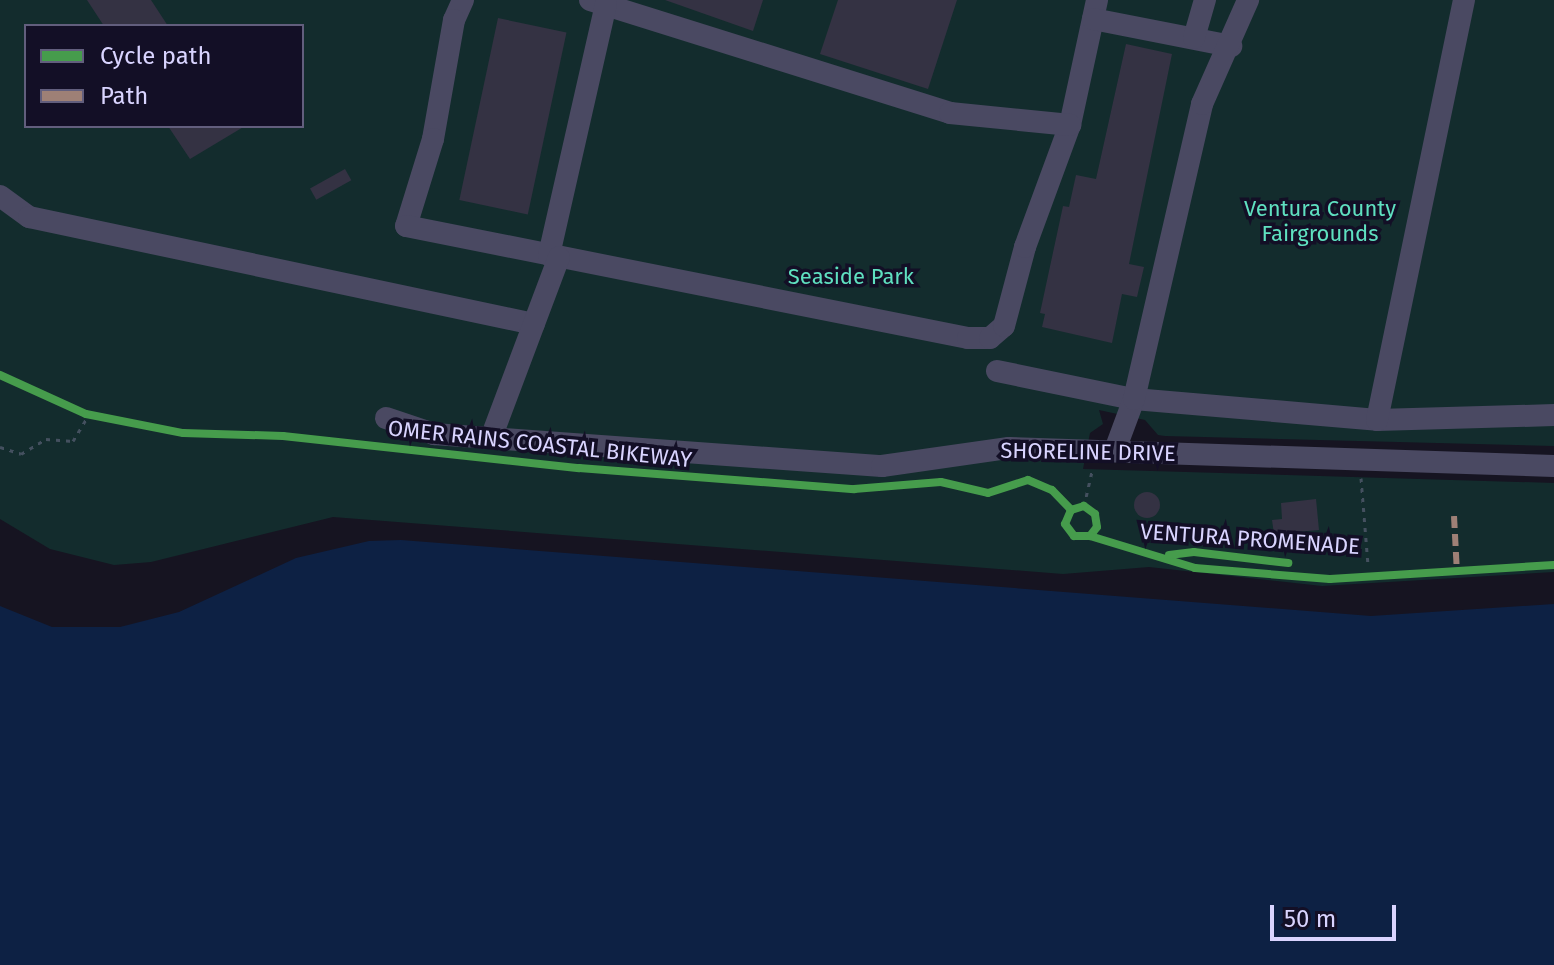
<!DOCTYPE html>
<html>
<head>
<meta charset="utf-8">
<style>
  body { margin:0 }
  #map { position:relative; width:1554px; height:965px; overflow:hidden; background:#161421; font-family:"Fira Sans",sans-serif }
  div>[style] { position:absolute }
  .green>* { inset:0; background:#132c2d }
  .water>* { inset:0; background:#0d2144 }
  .building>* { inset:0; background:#343243; transform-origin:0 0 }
  .round { border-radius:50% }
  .path>* { height:3px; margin-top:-1.5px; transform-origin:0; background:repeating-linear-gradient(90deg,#44505f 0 4px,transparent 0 10px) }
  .minor>* { height:22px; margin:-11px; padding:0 11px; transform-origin:11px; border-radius:11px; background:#4a4962 }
  .quiet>* { height:6px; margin-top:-3px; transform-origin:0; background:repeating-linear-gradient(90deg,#9e8076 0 12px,transparent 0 18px) }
  .cycleway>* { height:8px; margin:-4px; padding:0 4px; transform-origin:4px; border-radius:4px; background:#469c4c }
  span { translate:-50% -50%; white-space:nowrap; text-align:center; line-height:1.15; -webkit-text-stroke:7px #130f26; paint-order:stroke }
  .park-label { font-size:22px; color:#5fe0c0 }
  .street-label { font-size:22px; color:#d9d4ff }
  .legend { position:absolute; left:24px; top:24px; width:280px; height:104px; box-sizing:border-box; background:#130f26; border:2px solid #625e7d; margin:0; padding:10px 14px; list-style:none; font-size:24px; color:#d9d4ff }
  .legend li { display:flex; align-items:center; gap:16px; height:40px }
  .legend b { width:40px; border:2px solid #625e7d }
  .scale { position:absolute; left:1270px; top:905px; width:126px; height:36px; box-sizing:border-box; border:4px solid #d9d4ff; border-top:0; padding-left:10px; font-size:24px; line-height:28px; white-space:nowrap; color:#d9d4ff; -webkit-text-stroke:6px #130f26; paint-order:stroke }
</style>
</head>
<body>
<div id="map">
  <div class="green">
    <i style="clip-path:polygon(evenodd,0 0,1554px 0,1554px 446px,1165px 436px,1158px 435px,1145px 420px,1099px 410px,1103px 424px,1090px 433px,1083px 469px,1554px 483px,1554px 572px,1322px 586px,1149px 567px,1063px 574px,333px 517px,151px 562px,114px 565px,50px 549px,0 519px,0 0,26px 26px,302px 26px,302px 126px,26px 126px,26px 26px)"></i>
  </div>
  <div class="water">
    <i style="clip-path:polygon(401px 540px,1371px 616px,1554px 604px,1554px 965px,0 965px,0 606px,52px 627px,120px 627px,179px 612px,296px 558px,369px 541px)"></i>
  </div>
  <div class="building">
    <i style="clip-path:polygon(87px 0,151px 0,168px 26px,104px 26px)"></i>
    <i style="clip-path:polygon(665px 0,763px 0,753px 31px)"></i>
    <i style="clip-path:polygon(838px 0,957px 0,928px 89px,820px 54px)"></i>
    <i style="left:498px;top:18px;width:70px;height:186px;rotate:12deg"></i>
    <i style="clip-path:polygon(1126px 44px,1172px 54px,1129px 264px,1144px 267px,1137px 297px,1122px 294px,1112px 343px,1042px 327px,1045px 314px,1040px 313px,1063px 206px,1069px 207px,1076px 175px,1096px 179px)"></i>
    <i style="clip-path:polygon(168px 126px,245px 126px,190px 159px)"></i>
    <i style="left:345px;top:169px;width:13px;height:40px;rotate:61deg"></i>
    <i class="round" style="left:1134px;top:492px;width:26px;height:26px"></i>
    <i style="clip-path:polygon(1316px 499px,1319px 530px,1274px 534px,1272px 520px,1282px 519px,1281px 503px)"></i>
  </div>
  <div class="path">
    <i style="left:0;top:447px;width:22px;rotate:18deg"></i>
    <i style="left:21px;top:454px;width:29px;rotate:-31deg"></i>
    <i style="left:46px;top:439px;width:27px;rotate:4deg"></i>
    <i style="left:73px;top:441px;width:31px;rotate:-59deg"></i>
    <i style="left:1361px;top:478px;width:87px;rotate:85.4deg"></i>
    <i style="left:1084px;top:506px;width:36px;rotate:-77deg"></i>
  </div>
  <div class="minor">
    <i style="left:463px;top:0;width:22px;rotate:114deg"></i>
    <i style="left:454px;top:20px;width:121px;rotate:100deg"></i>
    <i style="left:433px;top:139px;width:91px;rotate:107.2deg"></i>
    <i style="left:406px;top:226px;width:573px;rotate:11.27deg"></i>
    <i style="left:968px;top:338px;width:22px"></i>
    <i style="left:990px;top:338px;width:18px;rotate:-41deg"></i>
    <i style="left:1004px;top:326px;width:82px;rotate:-75.1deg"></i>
    <i style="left:1025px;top:247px;width:130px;rotate:-69.8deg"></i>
    <i style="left:1070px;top:125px;width:128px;rotate:-77.8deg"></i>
    <i style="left:590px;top:0;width:377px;rotate:17.4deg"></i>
    <i style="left:950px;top:113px;width:121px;rotate:5.7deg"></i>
    <i style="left:1093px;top:19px;width:141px;rotate:11.1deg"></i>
    <i style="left:1194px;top:38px;width:40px;rotate:-74deg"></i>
    <i style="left:0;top:196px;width:36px;rotate:36deg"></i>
    <i style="left:29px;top:217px;width:516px;rotate:11.96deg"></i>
    <i style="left:549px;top:255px;width:257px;rotate:-77.2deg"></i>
    <i style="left:997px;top:371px;width:140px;rotate:11.6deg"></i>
    <i style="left:1134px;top:399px;width:244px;rotate:4.9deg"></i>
    <i style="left:1377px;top:420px;width:177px;rotate:-1.6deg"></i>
    <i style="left:386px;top:418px;width:51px;rotate:18.4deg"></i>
    <i style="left:434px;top:434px;width:449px;rotate:4.1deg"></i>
    <i style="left:882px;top:466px;width:128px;rotate:-8.1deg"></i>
    <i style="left:1009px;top:448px;width:545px;rotate:1.89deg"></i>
    <i style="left:1377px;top:420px;width:429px;rotate:-78.3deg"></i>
    <i style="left:491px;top:438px;width:193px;rotate:-69.4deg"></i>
    <i style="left:1115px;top:450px;width:54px;rotate:-69.6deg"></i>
    <i style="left:1134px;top:399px;width:303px;rotate:-77deg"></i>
    <i style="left:1202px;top:104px;width:114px;rotate:-66.1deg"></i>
  </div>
  <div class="quiet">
    <i style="left:1454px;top:516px;width:57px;rotate:87deg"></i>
  </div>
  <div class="cycleway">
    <i style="left:0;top:375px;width:94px;rotate:24.4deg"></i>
    <i style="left:86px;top:414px;width:99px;rotate:11.1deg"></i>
    <i style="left:183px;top:433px;width:100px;rotate:1.7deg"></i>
    <i style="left:283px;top:436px;width:298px;rotate:6.2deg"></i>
    <i style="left:579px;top:468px;width:276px;rotate:4.4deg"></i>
    <i style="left:854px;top:489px;width:87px;rotate:-4.6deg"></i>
    <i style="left:941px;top:482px;width:48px;rotate:13.2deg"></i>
    <i style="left:988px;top:493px;width:42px;rotate:-18deg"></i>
    <i style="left:1028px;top:480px;width:26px;rotate:23deg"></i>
    <i style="left:1052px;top:490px;width:28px;rotate:46deg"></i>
    <i style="left:1090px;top:536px;width:11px;rotate:-52deg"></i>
    <i style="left:1097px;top:527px;width:13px;rotate:-99deg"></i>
    <i style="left:1095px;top:514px;width:14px;rotate:-144deg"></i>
    <i style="left:1084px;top:506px;width:14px;rotate:163deg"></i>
    <i style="left:1071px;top:510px;width:15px;rotate:113deg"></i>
    <i style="left:1065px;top:524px;width:15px;rotate:53deg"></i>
    <i style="left:1074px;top:536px;width:16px"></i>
    <i style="left:1090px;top:536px;width:110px;rotate:16.9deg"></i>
    <i style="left:1195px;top:568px;width:135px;rotate:4.7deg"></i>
    <i style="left:1330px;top:579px;width:224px;rotate:-3.6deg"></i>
    <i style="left:1169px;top:555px;width:25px;rotate:-7deg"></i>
    <i style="left:1194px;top:552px;width:95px;rotate:6.7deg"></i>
  </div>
  <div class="park-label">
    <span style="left:1320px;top:221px">Ventura County<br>Fairgrounds</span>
    <span style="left:851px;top:277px">Seaside Park</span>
  </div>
  <div class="street-label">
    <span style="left:540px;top:444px;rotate:6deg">OMER RAINS COASTAL BIKEWAY</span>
    <span style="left:1088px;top:452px;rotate:1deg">SHORELINE DRIVE</span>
    <span style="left:1250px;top:539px;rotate:4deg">VENTURA PROMENADE</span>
  </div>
  <ul class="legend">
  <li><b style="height:10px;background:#469c4c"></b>Cycle path</li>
  <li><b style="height:10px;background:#9e8076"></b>Path</li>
  </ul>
  <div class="scale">50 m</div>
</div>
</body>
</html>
